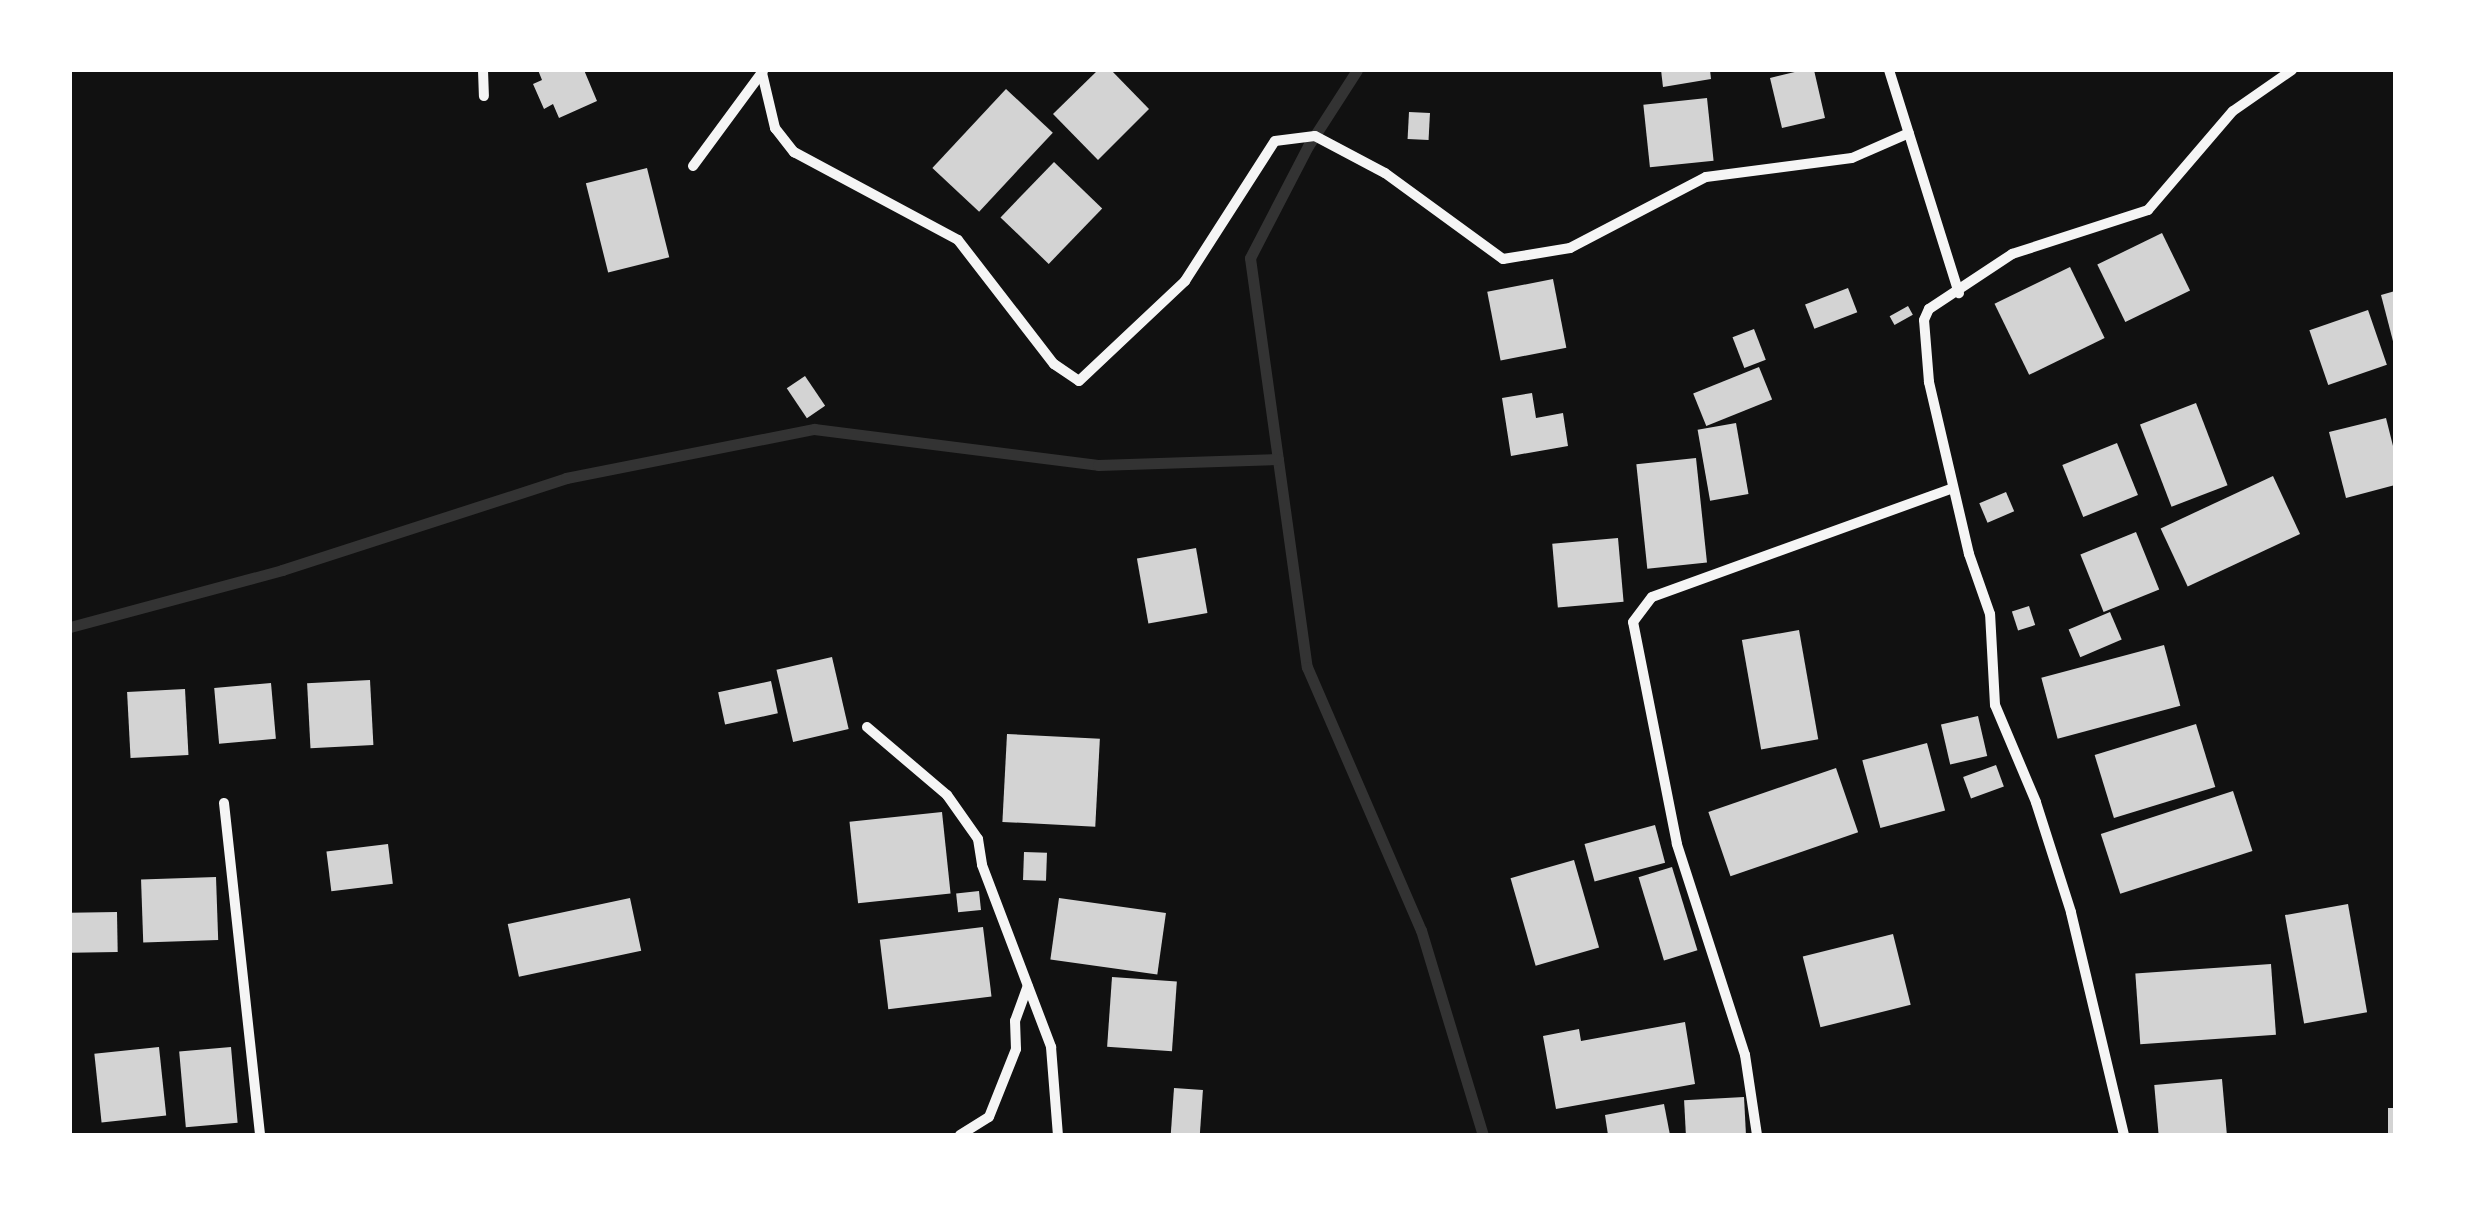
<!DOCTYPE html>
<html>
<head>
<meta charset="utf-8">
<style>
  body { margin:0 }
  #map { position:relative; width:2465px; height:1205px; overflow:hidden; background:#111; font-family:"Fira Sans Condensed",sans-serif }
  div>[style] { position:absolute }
  .stream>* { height:11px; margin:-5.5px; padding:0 5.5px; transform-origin:5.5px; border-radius:5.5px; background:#333 }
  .building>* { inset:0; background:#d3d3d3; transform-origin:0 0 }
  .minor>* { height:10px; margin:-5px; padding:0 5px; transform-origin:5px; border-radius:5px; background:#f5f5f5 }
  span { translate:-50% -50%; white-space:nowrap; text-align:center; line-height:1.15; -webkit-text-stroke:8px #fff; paint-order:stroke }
  .frame { position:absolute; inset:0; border:72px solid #fff; pointer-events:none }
</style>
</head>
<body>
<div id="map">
  <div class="stream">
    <i style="left:1357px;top:70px;width:90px;rotate:122.8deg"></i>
    <i style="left:1308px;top:146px;width:126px;rotate:117.4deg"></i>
    <i style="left:1250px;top:258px;width:413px;rotate:82.1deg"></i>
    <i style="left:1307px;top:667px;width:287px;rotate:66.6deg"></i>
    <i style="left:1421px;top:930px;width:214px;rotate:73.2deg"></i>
    <i style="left:70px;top:627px;width:220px;rotate:-15deg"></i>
    <i style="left:282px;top:570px;width:299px;rotate:-17.9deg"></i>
    <i style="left:566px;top:478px;width:253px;rotate:-11.2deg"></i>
    <i style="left:814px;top:429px;width:286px;rotate:7.2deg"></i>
    <i style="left:1098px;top:465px;width:180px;rotate:-1.9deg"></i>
  </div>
  <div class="building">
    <i style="clip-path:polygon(538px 70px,584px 70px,597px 101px,559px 118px,553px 104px,544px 109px,533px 84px,542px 80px)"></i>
    <i style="clip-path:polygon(1098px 70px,1111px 70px,1149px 109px,1098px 160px,1053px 114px)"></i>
    <i style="clip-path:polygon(1661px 70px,1710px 70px,1711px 79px,1663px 87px)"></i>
    <i style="clip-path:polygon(1803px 70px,1814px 70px,1825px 118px,1782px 128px,1770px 78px)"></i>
    <i style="left:1006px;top:89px;width:64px;height:108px;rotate:43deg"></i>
    <i style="left:1707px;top:98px;width:63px;height:64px;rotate:84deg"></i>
    <i style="left:1409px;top:112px;width:21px;height:27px;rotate:3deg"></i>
    <i style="left:1054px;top:162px;width:67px;height:77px;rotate:44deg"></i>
    <i style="left:647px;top:168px;width:92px;height:63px;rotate:76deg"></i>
    <i style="left:2162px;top:233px;width:64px;height:72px;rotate:64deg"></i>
    <i style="left:2070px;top:267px;width:79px;height:84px;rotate:64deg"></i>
    <i style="left:1553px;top:279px;width:70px;height:67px;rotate:79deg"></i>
    <i style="left:1848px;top:288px;width:26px;height:46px;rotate:69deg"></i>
    <i style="clip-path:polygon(2395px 291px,2395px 344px,2394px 345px,2381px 295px)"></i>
    <i style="left:1908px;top:306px;width:10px;height:21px;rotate:61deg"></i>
    <i style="left:2368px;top:310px;width:58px;height:62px;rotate:71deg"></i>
    <i style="left:1754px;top:329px;width:33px;height:23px;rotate:69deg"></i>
    <i style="left:1759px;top:367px;width:35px;height:71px;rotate:68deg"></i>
    <i style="left:805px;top:376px;width:36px;height:22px;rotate:56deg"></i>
    <i style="clip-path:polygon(1532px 393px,1536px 418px,1563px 413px,1568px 446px,1511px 456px,1502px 398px)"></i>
    <i style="left:2196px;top:403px;width:88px;height:60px;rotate:69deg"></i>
    <i style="clip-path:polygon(2386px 418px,2395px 454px,2395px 485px,2346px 498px,2329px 432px)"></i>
    <i style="left:1736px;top:423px;width:72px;height:39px;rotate:80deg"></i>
    <i style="left:2117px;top:443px;width:56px;height:59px;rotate:68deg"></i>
    <i style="left:1696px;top:458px;width:105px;height:60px;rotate:84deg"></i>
    <i style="left:2273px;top:476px;width:64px;height:124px;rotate:65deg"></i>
    <i style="left:2006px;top:492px;width:21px;height:29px;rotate:67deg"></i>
    <i style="left:2136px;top:532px;width:62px;height:60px;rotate:68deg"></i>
    <i style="left:1618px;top:538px;width:64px;height:66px;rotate:85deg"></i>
    <i style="left:1196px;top:548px;width:66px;height:60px;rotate:80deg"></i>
    <i style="left:2029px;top:606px;width:20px;height:18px;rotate:72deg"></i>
    <i style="left:2110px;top:612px;width:30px;height:45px;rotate:67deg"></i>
    <i style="left:1799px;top:630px;width:111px;height:58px;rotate:80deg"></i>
    <i style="left:2164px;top:645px;width:63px;height:127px;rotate:75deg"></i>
    <i style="left:832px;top:657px;width:74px;height:57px;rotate:77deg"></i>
    <i style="left:370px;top:680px;width:65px;height:63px;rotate:87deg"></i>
    <i style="left:771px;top:681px;width:33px;height:54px;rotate:78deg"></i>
    <i style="left:271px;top:683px;width:56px;height:57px;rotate:85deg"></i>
    <i style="left:185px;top:689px;width:66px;height:58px;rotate:87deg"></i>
    <i style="left:1978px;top:716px;width:41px;height:38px;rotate:77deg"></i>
    <i style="left:2196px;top:724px;width:66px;height:106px;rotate:73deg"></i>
    <i style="left:1007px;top:734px;width:93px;height:88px;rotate:3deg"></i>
    <i style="left:1927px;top:743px;width:70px;height:67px;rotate:75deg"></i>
    <i style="left:1996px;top:765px;width:23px;height:35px;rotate:70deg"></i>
    <i style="left:1836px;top:768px;width:68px;height:135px;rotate:71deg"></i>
    <i style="left:2233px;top:791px;width:63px;height:139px;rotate:72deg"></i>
    <i style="left:942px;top:812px;width:82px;height:93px;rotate:84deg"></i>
    <i style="left:1655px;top:825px;width:39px;height:73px;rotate:75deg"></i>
    <i style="left:388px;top:844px;width:40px;height:62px;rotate:83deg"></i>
    <i style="left:1024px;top:852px;width:23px;height:28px;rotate:2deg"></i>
    <i style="left:1574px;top:860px;width:91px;height:66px;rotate:74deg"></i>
    <i style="left:1672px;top:867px;width:87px;height:35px;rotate:73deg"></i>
    <i style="left:216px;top:877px;width:63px;height:75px;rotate:88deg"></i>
    <i style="left:979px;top:891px;width:19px;height:23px;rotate:84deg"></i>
    <i style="left:630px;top:898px;width:54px;height:125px;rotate:78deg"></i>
    <i style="left:1059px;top:898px;width:108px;height:62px;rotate:8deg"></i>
    <i style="left:2348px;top:904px;width:110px;height:64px;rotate:80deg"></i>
    <i style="left:117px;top:912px;width:40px;height:47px;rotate:89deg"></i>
    <i style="left:983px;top:927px;width:70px;height:104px;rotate:83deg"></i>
    <i style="left:1893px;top:934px;width:73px;height:93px;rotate:76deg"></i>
    <i style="left:2271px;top:964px;width:71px;height:136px;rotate:86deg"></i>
    <i style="left:1112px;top:977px;width:65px;height:70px;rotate:4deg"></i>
    <i style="clip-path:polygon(1685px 1022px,1695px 1084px,1556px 1109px,1543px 1036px,1579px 1029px,1581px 1041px)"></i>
    <i style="left:159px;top:1047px;width:69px;height:65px;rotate:84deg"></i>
    <i style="left:231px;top:1047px;width:76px;height:52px;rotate:85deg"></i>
    <i style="left:2222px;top:1079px;width:56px;height:68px;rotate:85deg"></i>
    <i style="left:1174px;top:1088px;width:29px;height:47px;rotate:4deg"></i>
    <i style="left:1744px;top:1097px;width:38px;height:60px;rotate:87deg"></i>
    <i style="clip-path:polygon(1664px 1104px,1670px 1135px,1608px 1135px,1605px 1115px)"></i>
    <i style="left:2388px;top:1108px;width:7px;height:27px"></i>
  </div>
  <div class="minor">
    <i style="left:483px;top:70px;width:26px;rotate:88deg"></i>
    <i style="left:1889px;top:70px;width:234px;rotate:72.6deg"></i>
    <i style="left:762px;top:73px;width:57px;rotate:76.7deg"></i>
    <i style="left:775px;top:128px;width:31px;rotate:52deg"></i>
    <i style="left:794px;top:152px;width:186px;rotate:28.2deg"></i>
    <i style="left:958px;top:240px;width:157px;rotate:52.3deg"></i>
    <i style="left:1054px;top:364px;width:30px;rotate:34deg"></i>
    <i style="left:1079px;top:381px;width:146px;rotate:-43.3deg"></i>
    <i style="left:1185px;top:281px;width:166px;rotate:-57.3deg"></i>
    <i style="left:1275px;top:141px;width:40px;rotate:-7.1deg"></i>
    <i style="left:1315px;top:136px;width:79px;rotate:27.9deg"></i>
    <i style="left:1385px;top:173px;width:146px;rotate:36.1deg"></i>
    <i style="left:1503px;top:259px;width:68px;rotate:-9.3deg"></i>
    <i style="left:1570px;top:248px;width:153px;rotate:-27.6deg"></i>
    <i style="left:1706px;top:177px;width:147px;rotate:-7.4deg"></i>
    <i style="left:1852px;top:158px;width:62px;rotate:-23.7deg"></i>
    <i style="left:693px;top:166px;width:118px;rotate:-53.6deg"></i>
    <i style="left:867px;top:727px;width:105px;rotate:40.4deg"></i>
    <i style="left:947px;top:795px;width:54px;rotate:54.8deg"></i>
    <i style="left:978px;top:839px;width:26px;rotate:81deg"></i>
    <i style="left:982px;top:865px;width:195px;rotate:69.2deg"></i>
    <i style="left:1051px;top:1047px;width:88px;rotate:85.5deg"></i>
    <i style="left:224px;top:803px;width:334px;rotate:83.8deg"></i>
    <i style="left:960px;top:1135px;width:34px;rotate:-32deg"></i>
    <i style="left:989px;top:1117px;width:73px;rotate:-68.3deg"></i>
    <i style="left:1016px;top:1049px;width:28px;rotate:-92deg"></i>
    <i style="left:1015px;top:1021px;width:37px;rotate:-70deg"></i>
    <i style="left:1757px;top:1135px;width:81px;rotate:-98.5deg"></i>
    <i style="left:1745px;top:1055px;width:222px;rotate:-107.9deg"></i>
    <i style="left:1677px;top:844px;width:226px;rotate:-101.2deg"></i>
    <i style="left:1633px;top:622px;width:31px;rotate:-53deg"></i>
    <i style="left:1652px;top:597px;width:320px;rotate:-19.9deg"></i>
    <i style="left:2124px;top:1135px;width:229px;rotate:-103.4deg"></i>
    <i style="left:2071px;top:912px;width:115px;rotate:-107.7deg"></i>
    <i style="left:2036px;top:802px;width:105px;rotate:-112.9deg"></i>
    <i style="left:1995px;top:705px;width:91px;rotate:-93.1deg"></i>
    <i style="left:1990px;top:614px;width:64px;rotate:-109.3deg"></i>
    <i style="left:1969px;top:554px;width:177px;rotate:-103.1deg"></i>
    <i style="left:1929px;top:382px;width:62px;rotate:-94.6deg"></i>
    <i style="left:1924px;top:320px;width:12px;rotate:-66deg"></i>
    <i style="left:1929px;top:309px;width:100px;rotate:-33.5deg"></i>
    <i style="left:2012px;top:254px;width:143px;rotate:-17.9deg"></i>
    <i style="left:2148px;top:210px;width:130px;rotate:-49.4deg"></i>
    <i style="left:2233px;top:111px;width:72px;rotate:-34.8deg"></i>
  </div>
  <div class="frame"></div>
</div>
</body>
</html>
